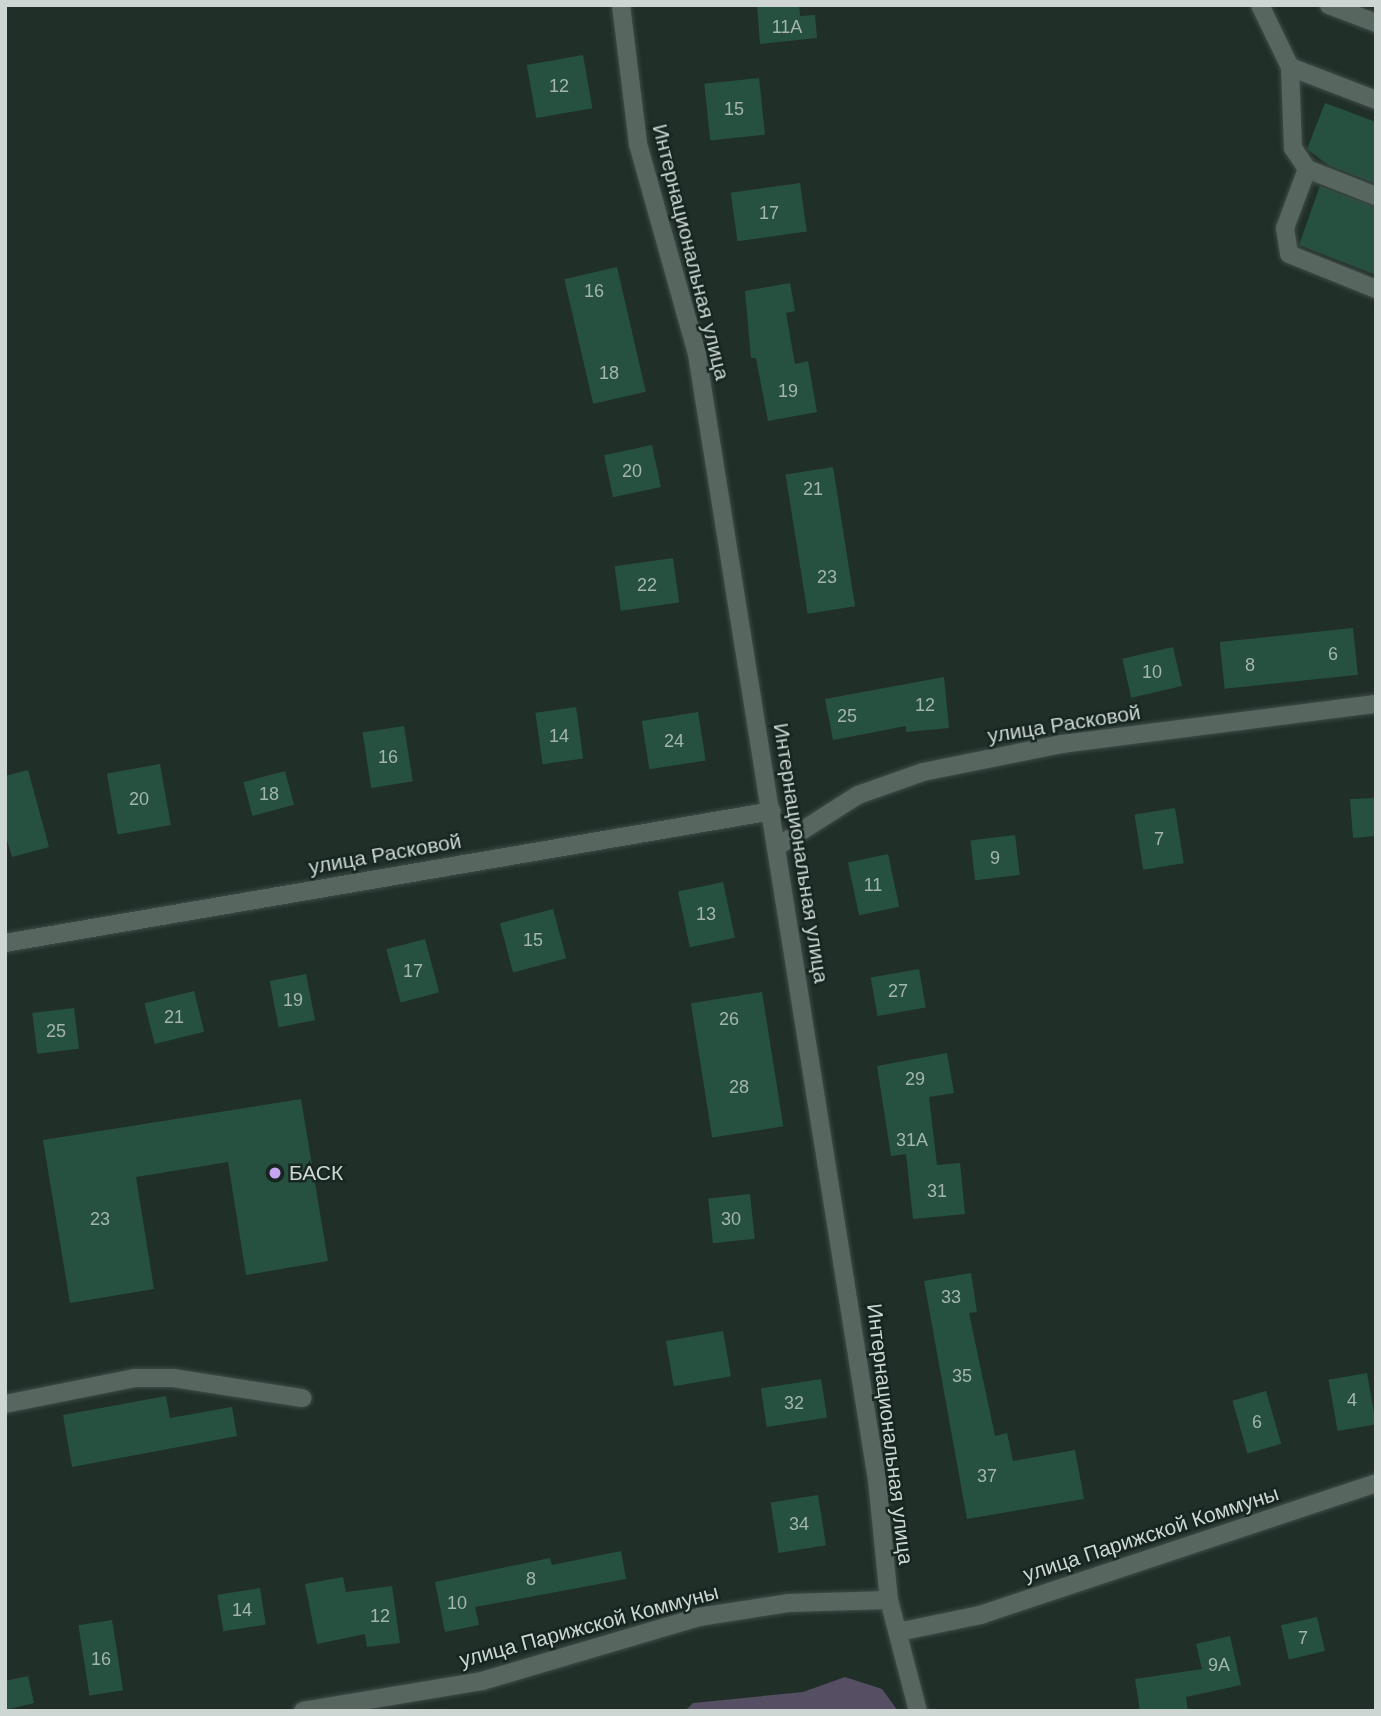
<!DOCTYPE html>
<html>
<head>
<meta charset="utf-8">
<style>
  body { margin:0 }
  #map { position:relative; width:1381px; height:1716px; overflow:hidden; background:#212f29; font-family:Helvetica,sans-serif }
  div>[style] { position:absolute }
  .green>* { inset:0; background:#564e62 }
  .building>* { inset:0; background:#265141; transform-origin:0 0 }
  .roads { filter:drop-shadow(0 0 2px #404c48) drop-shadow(0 0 2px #404c48) }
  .minor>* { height:18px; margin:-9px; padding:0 9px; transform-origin:9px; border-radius:9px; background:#576760 }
  .dots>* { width:19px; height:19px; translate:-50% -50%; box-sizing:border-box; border:4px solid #172620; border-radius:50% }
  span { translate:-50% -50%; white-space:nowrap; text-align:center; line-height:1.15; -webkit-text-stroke:5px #172620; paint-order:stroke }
  .number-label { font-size:18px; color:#a3b5ae }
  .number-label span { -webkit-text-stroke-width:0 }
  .street-label { font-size:21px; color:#cdd6d2 }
  .poi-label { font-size:21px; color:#cdd6d2 }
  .left { translate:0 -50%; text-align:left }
  .frame { position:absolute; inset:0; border:7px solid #cdd6d2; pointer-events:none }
</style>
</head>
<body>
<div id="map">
  <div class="green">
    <i style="clip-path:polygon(845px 1677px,882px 1689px,898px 1711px,685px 1711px,693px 1703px,803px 1692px)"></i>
  </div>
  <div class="building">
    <i style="clip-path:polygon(757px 5px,799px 5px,800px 16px,815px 15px,817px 38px,760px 44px)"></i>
    <i style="left:583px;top:55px;width:54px;height:57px;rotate:80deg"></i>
    <i style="left:759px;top:78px;width:57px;height:55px;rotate:84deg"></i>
    <i style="clip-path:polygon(1325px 103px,1376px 122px,1376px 184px,1328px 165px,1307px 149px)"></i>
    <i style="left:800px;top:183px;width:49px;height:70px;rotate:82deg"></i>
    <i style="clip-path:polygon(1320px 186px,1376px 207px,1376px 275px,1299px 245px)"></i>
    <i style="left:617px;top:267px;width:128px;height:54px;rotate:77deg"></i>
    <i style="clip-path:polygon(790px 283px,795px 311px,786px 313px,795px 364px,808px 361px,817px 412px,768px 421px,756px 358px,751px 358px,745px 291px)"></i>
    <i style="left:652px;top:445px;width:43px;height:49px;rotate:78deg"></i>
    <i style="left:833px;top:467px;width:141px;height:48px;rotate:81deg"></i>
    <i style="left:673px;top:558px;width:45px;height:59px;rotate:82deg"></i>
    <i style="left:1353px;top:628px;width:47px;height:134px;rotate:84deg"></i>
    <i style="left:1173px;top:647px;width:40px;height:52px;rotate:77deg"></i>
    <i style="clip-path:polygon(944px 677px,949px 728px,906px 732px,906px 726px,833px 740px,825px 699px)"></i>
    <i style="left:576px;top:707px;width:52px;height:41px;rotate:82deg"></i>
    <i style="left:698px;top:712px;width:49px;height:57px;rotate:81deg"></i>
    <i style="left:404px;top:726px;width:56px;height:42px;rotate:81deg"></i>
    <i style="left:160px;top:764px;width:62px;height:54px;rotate:80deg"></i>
    <i style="clip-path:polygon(28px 770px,49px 847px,12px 857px,5px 833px,5px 776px)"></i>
    <i style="left:285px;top:771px;width:35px;height:43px;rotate:75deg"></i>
    <i style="clip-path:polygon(1376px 798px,1376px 836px,1353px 838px,1350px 799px)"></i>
    <i style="left:1175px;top:808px;width:56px;height:41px;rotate:81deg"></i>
    <i style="left:1015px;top:835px;width:40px;height:45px;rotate:83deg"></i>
    <i style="left:888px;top:854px;width:54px;height:41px;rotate:78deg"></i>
    <i style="left:723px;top:882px;width:57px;height:46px;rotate:78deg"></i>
    <i style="left:553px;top:909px;width:51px;height:55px;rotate:75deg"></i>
    <i style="left:425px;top:939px;width:55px;height:40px;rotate:75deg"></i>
    <i style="left:919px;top:969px;width:39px;height:49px;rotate:80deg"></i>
    <i style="left:306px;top:974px;width:47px;height:37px;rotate:79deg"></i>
    <i style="left:194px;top:991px;width:42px;height:51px;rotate:76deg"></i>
    <i style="left:762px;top:992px;width:136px;height:72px;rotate:81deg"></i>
    <i style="left:74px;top:1008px;width:41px;height:42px;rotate:83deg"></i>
    <i style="clip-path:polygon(947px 1053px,954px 1093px,929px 1097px,937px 1165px,960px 1163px,965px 1214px,913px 1219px,906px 1154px,891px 1156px,877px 1066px)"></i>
    <i style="clip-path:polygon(301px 1099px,328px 1261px,246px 1275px,228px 1162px,136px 1177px,154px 1289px,70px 1303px,43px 1140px)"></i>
    <i style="left:750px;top:1194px;width:45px;height:42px;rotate:84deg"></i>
    <i style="clip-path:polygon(971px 1273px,977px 1312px,969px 1313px,995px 1436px,1007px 1433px,1013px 1461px,1075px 1450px,1084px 1499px,967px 1519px,924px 1281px)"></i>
    <i style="left:723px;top:1331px;width:46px;height:58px;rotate:80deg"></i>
    <i style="left:1367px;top:1373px;width:52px;height:39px;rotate:80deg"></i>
    <i style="left:821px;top:1379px;width:39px;height:61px;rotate:81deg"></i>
    <i style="left:1266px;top:1391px;width:55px;height:35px;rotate:74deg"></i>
    <i style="clip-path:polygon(166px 1396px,170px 1418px,232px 1407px,237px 1436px,72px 1467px,63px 1415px)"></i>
    <i style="left:818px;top:1495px;width:51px;height:48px;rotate:81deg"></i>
    <i style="clip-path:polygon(621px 1551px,626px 1579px,475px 1607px,479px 1625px,445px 1632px,435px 1582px,550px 1558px,552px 1565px)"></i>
    <i style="clip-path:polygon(343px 1577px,346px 1592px,392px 1586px,400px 1643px,367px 1647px,365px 1634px,317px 1644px,305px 1584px)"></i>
    <i style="left:260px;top:1588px;width:37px;height:43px;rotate:81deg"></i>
    <i style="left:1317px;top:1617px;width:35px;height:37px;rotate:77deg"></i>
    <i style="left:112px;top:1620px;width:71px;height:34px;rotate:81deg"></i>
    <i style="clip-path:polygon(1230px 1636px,1241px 1685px,1186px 1697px,1188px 1711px,1140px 1711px,1135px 1679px,1202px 1669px,1196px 1644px)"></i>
    <i style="clip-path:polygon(28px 1676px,34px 1703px,5px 1710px,5px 1681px)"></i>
  </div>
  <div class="roads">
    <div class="minor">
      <i style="left:621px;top:5px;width:140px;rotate:83deg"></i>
      <i style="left:638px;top:144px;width:218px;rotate:74.3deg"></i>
      <i style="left:697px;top:354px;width:1140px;rotate:80.92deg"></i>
      <i style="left:877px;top:1480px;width:121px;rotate:84.3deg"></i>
      <i style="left:889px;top:1600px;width:115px;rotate:75.4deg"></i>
      <i style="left:1260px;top:5px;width:69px;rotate:64.2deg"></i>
      <i style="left:1290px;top:67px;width:92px;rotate:21deg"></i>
      <i style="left:1329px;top:5px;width:50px;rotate:21deg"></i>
      <i style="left:1290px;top:67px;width:81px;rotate:87.9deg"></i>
      <i style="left:1293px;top:148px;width:25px;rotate:56deg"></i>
      <i style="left:1307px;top:169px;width:74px;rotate:21.4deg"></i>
      <i style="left:1307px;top:169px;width:63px;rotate:110.4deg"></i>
      <i style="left:1285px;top:228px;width:26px;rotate:81deg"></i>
      <i style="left:1289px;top:254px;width:94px;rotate:21.9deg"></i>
      <i style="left:778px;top:846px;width:95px;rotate:-32.5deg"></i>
      <i style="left:858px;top:795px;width:69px;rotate:-19.5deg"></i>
      <i style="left:923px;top:772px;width:142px;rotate:-11.4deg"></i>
      <i style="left:1062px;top:744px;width:317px;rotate:-7.3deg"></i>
      <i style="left:5px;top:943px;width:778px;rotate:-9.76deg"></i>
      <i style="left:5px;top:1404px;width:133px;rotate:-11.3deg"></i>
      <i style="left:135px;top:1378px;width:38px"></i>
      <i style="left:173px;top:1378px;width:131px;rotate:8.8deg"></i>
      <i style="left:898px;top:1632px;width:84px;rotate:-11.7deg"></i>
      <i style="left:980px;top:1615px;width:417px;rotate:-18.4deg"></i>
      <i style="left:303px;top:1711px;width:181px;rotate:-9.5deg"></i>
      <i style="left:482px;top:1681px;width:226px;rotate:-16.4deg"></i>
      <i style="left:699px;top:1617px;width:90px;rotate:-8.9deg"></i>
      <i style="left:788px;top:1603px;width:101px;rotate:-1.7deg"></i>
    </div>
  </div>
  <div class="dots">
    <i style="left:275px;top:1173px;background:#c6a6f0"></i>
  </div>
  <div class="number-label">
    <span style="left:787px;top:27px">11А</span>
    <span style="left:559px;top:86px">12</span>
    <span style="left:734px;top:109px">15</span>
    <span style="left:769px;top:213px">17</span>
    <span style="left:594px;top:291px">16</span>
    <span style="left:609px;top:373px">18</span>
    <span style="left:788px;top:391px">19</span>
    <span style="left:632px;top:471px">20</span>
    <span style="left:813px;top:489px">21</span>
    <span style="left:827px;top:577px">23</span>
    <span style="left:647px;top:585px">22</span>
    <span style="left:1333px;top:654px">6</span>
    <span style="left:1250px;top:665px">8</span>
    <span style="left:1152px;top:672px">10</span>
    <span style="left:925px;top:705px">12</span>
    <span style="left:847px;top:716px">25</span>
    <span style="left:559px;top:736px">14</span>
    <span style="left:674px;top:741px">24</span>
    <span style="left:388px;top:757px">16</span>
    <span style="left:269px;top:794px">18</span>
    <span style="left:139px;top:799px">20</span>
    <span style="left:1159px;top:839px">7</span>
    <span style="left:995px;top:858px">9</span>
    <span style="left:873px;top:885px">11</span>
    <span style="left:706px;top:914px">13</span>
    <span style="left:533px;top:940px">15</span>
    <span style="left:413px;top:971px">17</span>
    <span style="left:898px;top:991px">27</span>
    <span style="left:293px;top:1000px">19</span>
    <span style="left:174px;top:1017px">21</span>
    <span style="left:729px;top:1019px">26</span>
    <span style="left:56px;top:1031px">25</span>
    <span style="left:915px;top:1079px">29</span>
    <span style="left:739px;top:1087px">28</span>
    <span style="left:912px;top:1140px">31А</span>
    <span style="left:937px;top:1191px">31</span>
    <span style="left:100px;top:1219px">23</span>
    <span style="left:731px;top:1219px">30</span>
    <span style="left:951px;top:1297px">33</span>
    <span style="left:962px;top:1376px">35</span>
    <span style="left:1352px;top:1400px">4</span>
    <span style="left:794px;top:1403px">32</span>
    <span style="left:1257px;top:1422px">6</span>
    <span style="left:987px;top:1476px">37</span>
    <span style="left:799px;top:1524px">34</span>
    <span style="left:531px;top:1579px">8</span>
    <span style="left:457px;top:1603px">10</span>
    <span style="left:242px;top:1610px">14</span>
    <span style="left:380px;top:1616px">12</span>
    <span style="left:1303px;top:1638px">7</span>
    <span style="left:101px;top:1659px">16</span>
    <span style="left:1219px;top:1665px">9А</span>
  </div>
  <div class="street-label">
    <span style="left:691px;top:252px;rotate:76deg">Интернациональная улица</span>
    <span style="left:1064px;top:724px;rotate:-9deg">улица Расковой</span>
    <span style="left:801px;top:853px;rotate:81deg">Интернациональная улица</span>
    <span style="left:385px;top:854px;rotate:-10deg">улица Расковой</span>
    <span style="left:890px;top:1434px;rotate:83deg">Интернациональная улица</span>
    <span style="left:1151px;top:1534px;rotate:-18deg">улица Парижской Коммуны</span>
    <span style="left:589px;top:1626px;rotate:-15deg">улица Парижской Коммуны</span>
  </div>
  <div class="poi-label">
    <span class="left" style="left:289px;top:1173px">БАСК</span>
  </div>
  <div class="frame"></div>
</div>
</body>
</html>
